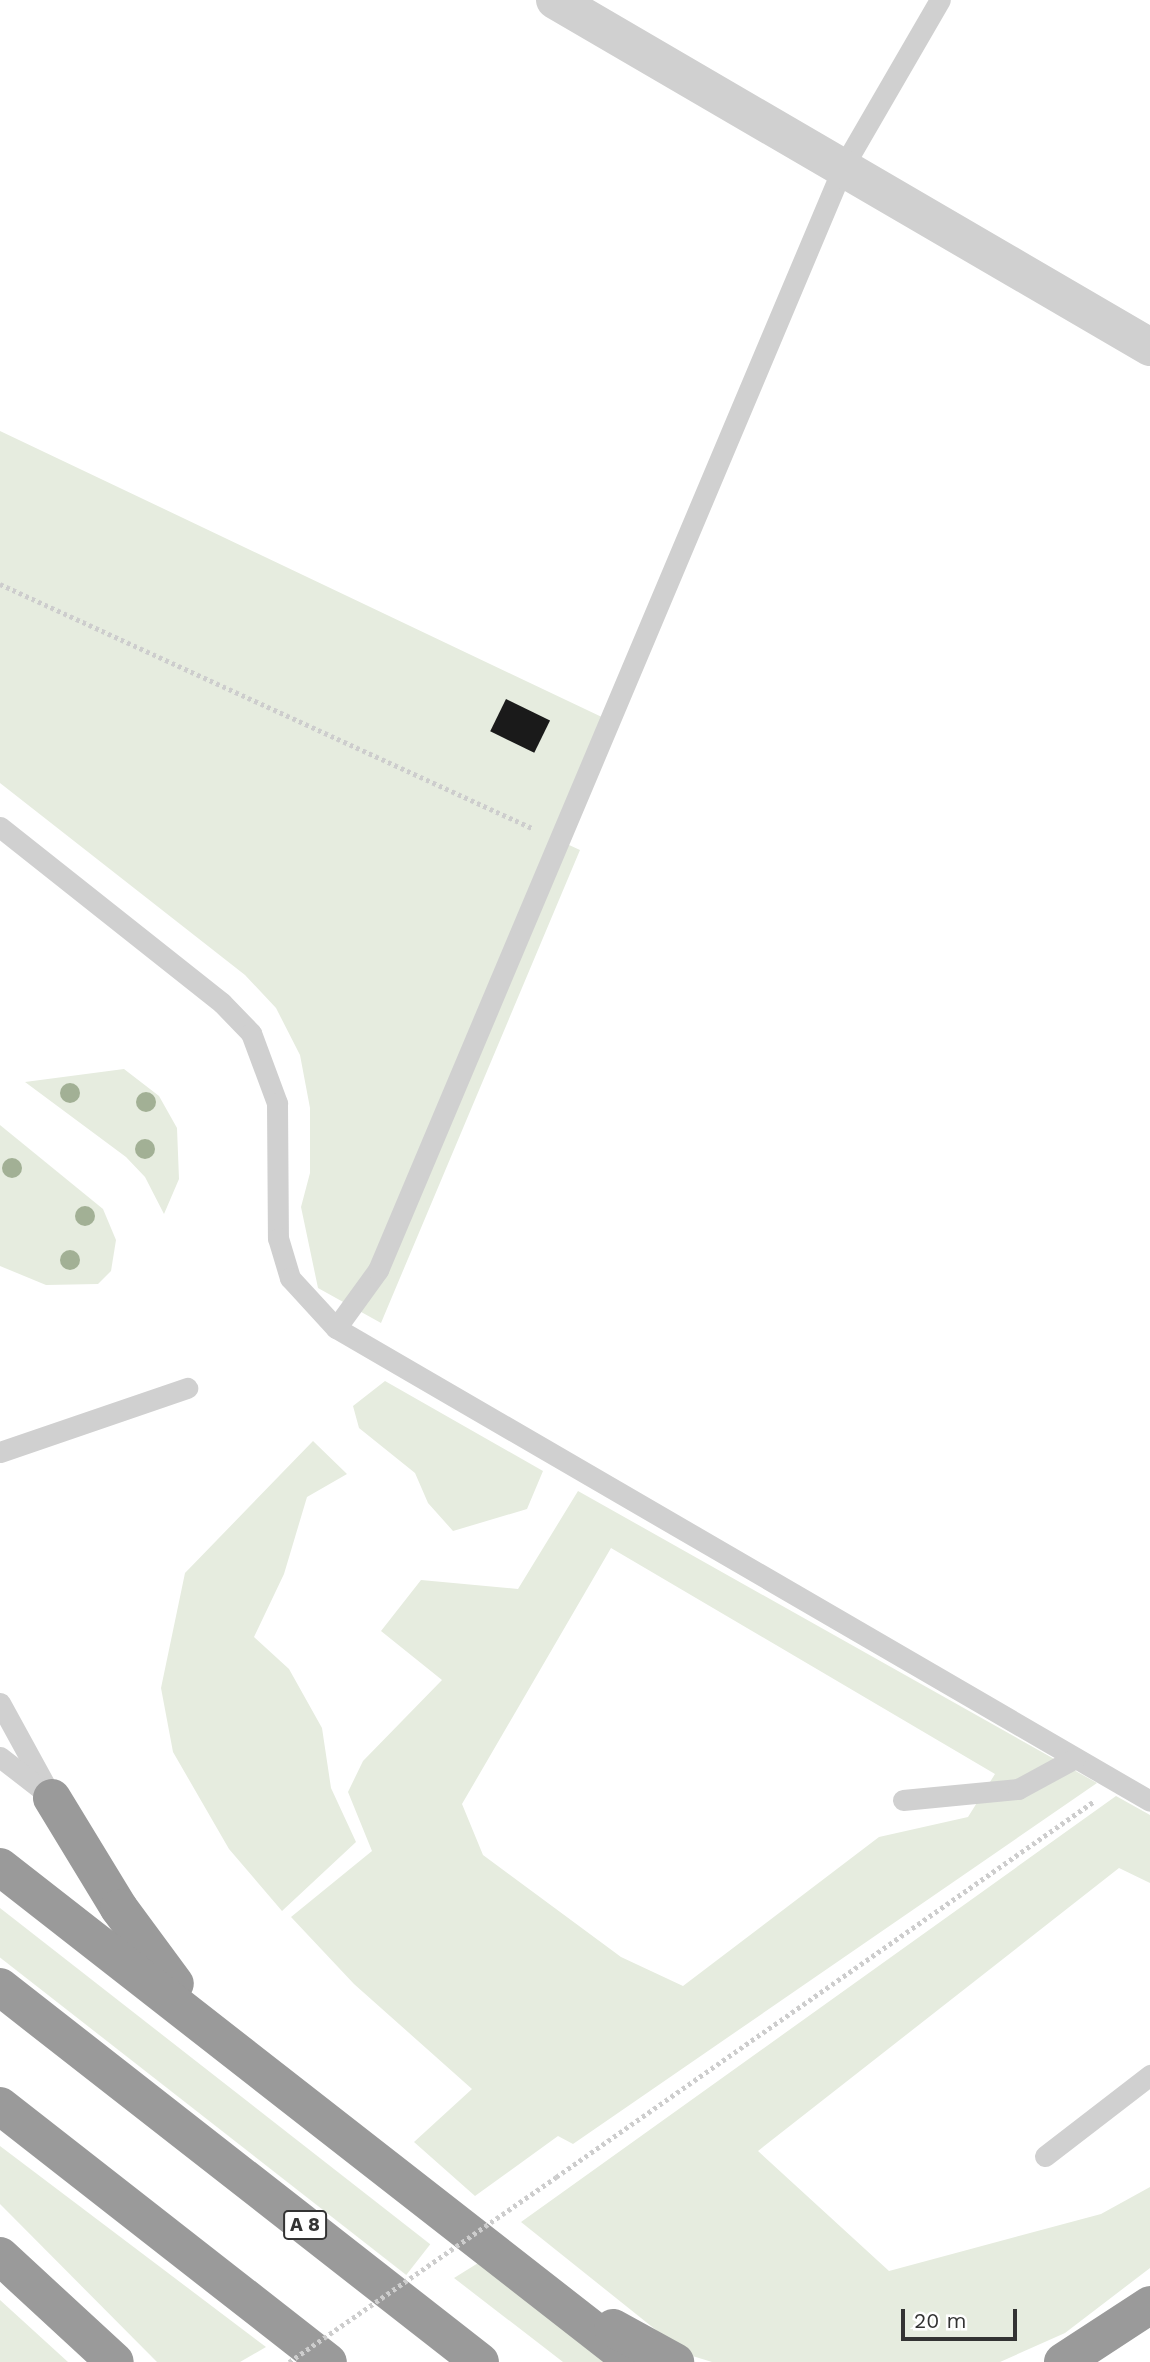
<!DOCTYPE html>
<html>
<head>
<meta charset="utf-8">
<style>
  body { margin:0 }
  #map { position:relative; width:1150px; height:2362px; overflow:hidden; background:#fff; font-family:"Work Sans",sans-serif }
  div>[style] { position:absolute }
  .green>* { inset:0; background:#e6ecdf; transform-origin:0 0 }
  .building>* { inset:0; background:#1a1a1a; transform-origin:0 0 }
  .path>* { height:4.5px; margin-top:-2.25px; transform-origin:0; background:repeating-linear-gradient(90deg,#cdcdcd 0 3.5px,transparent 0 7px) }
  .lane>* { height:21px; margin:-10.5px; padding:0 10.5px; transform-origin:10.5px; border-radius:10.5px; background:#d0d0d0 }
  .street>* { height:38px; margin:-19px; padding:0 19px; transform-origin:19px; border-radius:19px; background:#d0d0d0 }
  .highway>* { height:38px; margin:-19px; padding:0 19px; transform-origin:19px; border-radius:19px; background:#9a9a9a }
  .path-bridge>* { height:4.5px; margin-top:-2.25px; transform-origin:0; background:repeating-linear-gradient(90deg,#cdcdcd 0 3.5px,transparent 0 7px) }
  .trees>* { width:20px; height:20px; margin:-10px; border-radius:50%; background:#a2b095 }
  span { translate:-50% -50%; white-space:nowrap; text-align:center; line-height:1.15; -webkit-text-stroke:7px #fff; paint-order:stroke }
  .shield-label span { padding:2px 5px; background:#fff; border:2px solid; border-radius:5px; -webkit-text-stroke-width:0 }
  .shield-label { font-size:19px; color:#333; font-weight:700 }
  .scale { position:absolute; left:901px; top:2309px; width:116px; height:32px; box-sizing:border-box; border:4px solid #333; border-top:0; padding-left:9px; font-size:21px; line-height:24px; white-space:nowrap; color:#333; -webkit-text-stroke:5px #fff; paint-order:stroke }
</style>
</head>
<body>
<div id="map">
  <div class="green">
    <i style="clip-path:polygon(0 431px,606px 719px,556px 839px,580px 850px,381px 1323px,318px 1288px,301px 1207px,310px 1173px,310px 1108px,300px 1055px,276px 1008px,245px 975px,0 783px)"></i>
    <i style="clip-path:polygon(124px 1069px,159px 1096px,177px 1128px,179px 1179px,164px 1214px,145px 1177px,126px 1157px,25px 1082px)"></i>
    <i style="clip-path:polygon(0 1125px,103px 1209px,116px 1240px,111px 1271px,98px 1284px,46px 1285px,0 1266px)"></i>
    <i style="clip-path:polygon(385px 1381px,543px 1471px,527px 1509px,453px 1531px,428px 1503px,415px 1473px,359px 1428px,353px 1406px)"></i>
    <i style="clip-path:polygon(313px 1441px,347px 1474px,307px 1497px,284px 1574px,254px 1637px,289px 1669px,322px 1728px,331px 1788px,356px 1842px,282px 1911px,229px 1849px,173px 1752px,161px 1688px,185px 1573px)"></i>
    <i style="clip-path:polygon(evenodd,578px 1491px,1097px 1783px,573px 2144px,558px 2136px,475px 2196px,414px 2142px,472px 2089px,354px 1984px,291px 1917px,372px 1851px,348px 1792px,363px 1761px,442px 1680px,381px 1631px,421px 1580px,518px 1589px,578px 1491px,611px 1548px,995px 1774px,968px 1817px,879px 1837px,683px 1986px,621px 1957px,483px 1855px,462px 1804px,611px 1548px)"></i>
    <i style="clip-path:polygon(1116px 1796px,1150px 1815px,1150px 1883px,1119px 1868px,758px 2151px,889px 2271px,1101px 2214px,1150px 2187px,1150px 2268px,1065px 2333px,1000px 2362px,712px 2362px,686px 2354px,521px 2222px)"></i>
    <i style="left:0;top:1908px;width:546px;height:39px;rotate:38deg"></i>
    <i style="clip-path:polygon(0 2146px,266px 2347px,240px 2362px,157px 2362px,0 2204px)"></i>
    <i style="clip-path:polygon(483px 2260px,611px 2362px,563px 2362px,454px 2278px)"></i>
    <i style="clip-path:polygon(0 2300px,68px 2362px,0 2362px)"></i>
  </div>
  <div class="building">
    <i style="left:506px;top:699px;width:49px;height:36px;rotate:26deg"></i>
  </div>
  <div class="path">
    <i style="left:0;top:584px;width:585px;rotate:24.64deg"></i>
    <i style="left:556px;top:2177px;width:655px;rotate:-34.93deg"></i>
  </div>
  <div class="lane">
    <i style="left:0;top:827px;width:283px;rotate:38.4deg"></i>
    <i style="left:222px;top:1003px;width:42px;rotate:46deg"></i>
    <i style="left:251px;top:1033px;width:75px;rotate:69.6deg"></i>
    <i style="left:277px;top:1103px;width:135px;rotate:89.6deg"></i>
    <i style="left:278px;top:1238px;width:42px;rotate:73.3deg"></i>
    <i style="left:290px;top:1278px;width:68px;rotate:47.4deg"></i>
    <i style="left:336px;top:1328px;width:941px;rotate:30.16deg"></i>
    <i style="left:336px;top:1328px;width:72px;rotate:-54.1deg"></i>
    <i style="left:378px;top:1270px;width:1197px;rotate:-67.14deg"></i>
    <i style="left:843px;top:167px;width:193px;rotate:-59.9deg"></i>
    <i style="left:0;top:1452px;width:198px;rotate:-18.9deg"></i>
    <i style="left:0;top:1703px;width:108px;rotate:61.3deg"></i>
    <i style="left:0;top:1757px;width:57px;rotate:37.9deg"></i>
    <i style="left:903px;top:1800px;width:116px;rotate:-5.5deg"></i>
    <i style="left:1018px;top:1789px;width:65px;rotate:-28.5deg"></i>
    <i style="left:1045px;top:2156px;width:133px;rotate:-37.6deg"></i>
  </div>
  <div class="street">
    <i style="left:555px;top:0;width:689px;rotate:30.25deg"></i>
  </div>
  <div class="highway">
    <i style="left:52px;top:1798px;width:129px;rotate:58.7deg"></i>
    <i style="left:119px;top:1908px;width:94px;rotate:53.6deg"></i>
    <i style="left:0;top:1867px;width:804px;rotate:37.98deg"></i>
    <i style="left:0;top:1987px;width:609px;rotate:38deg"></i>
    <i style="left:0;top:2106px;width:416px;rotate:38deg"></i>
    <i style="left:0;top:2256px;width:156px;rotate:42.7deg"></i>
    <i style="left:613px;top:2328px;width:71px;rotate:28.7deg"></i>
    <i style="left:1063px;top:2362px;width:104px;rotate:-33.2deg"></i>
  </div>
  <div class="path-bridge">
    <i style="left:289px;top:2362px;width:325px;rotate:-34.7deg"></i>
  </div>
  <div class="trees">
    <i style="left:70px;top:1093px"></i>
    <i style="left:146px;top:1102px"></i>
    <i style="left:145px;top:1149px"></i>
    <i style="left:12px;top:1168px"></i>
    <i style="left:85px;top:1216px"></i>
    <i style="left:70px;top:1260px"></i>
  </div>
  <div class="shield-label">
    <span style="left:305px;top:2225px">A 8</span>
  </div>
  <div class="scale">20 m</div>
</div>
</body>
</html>
